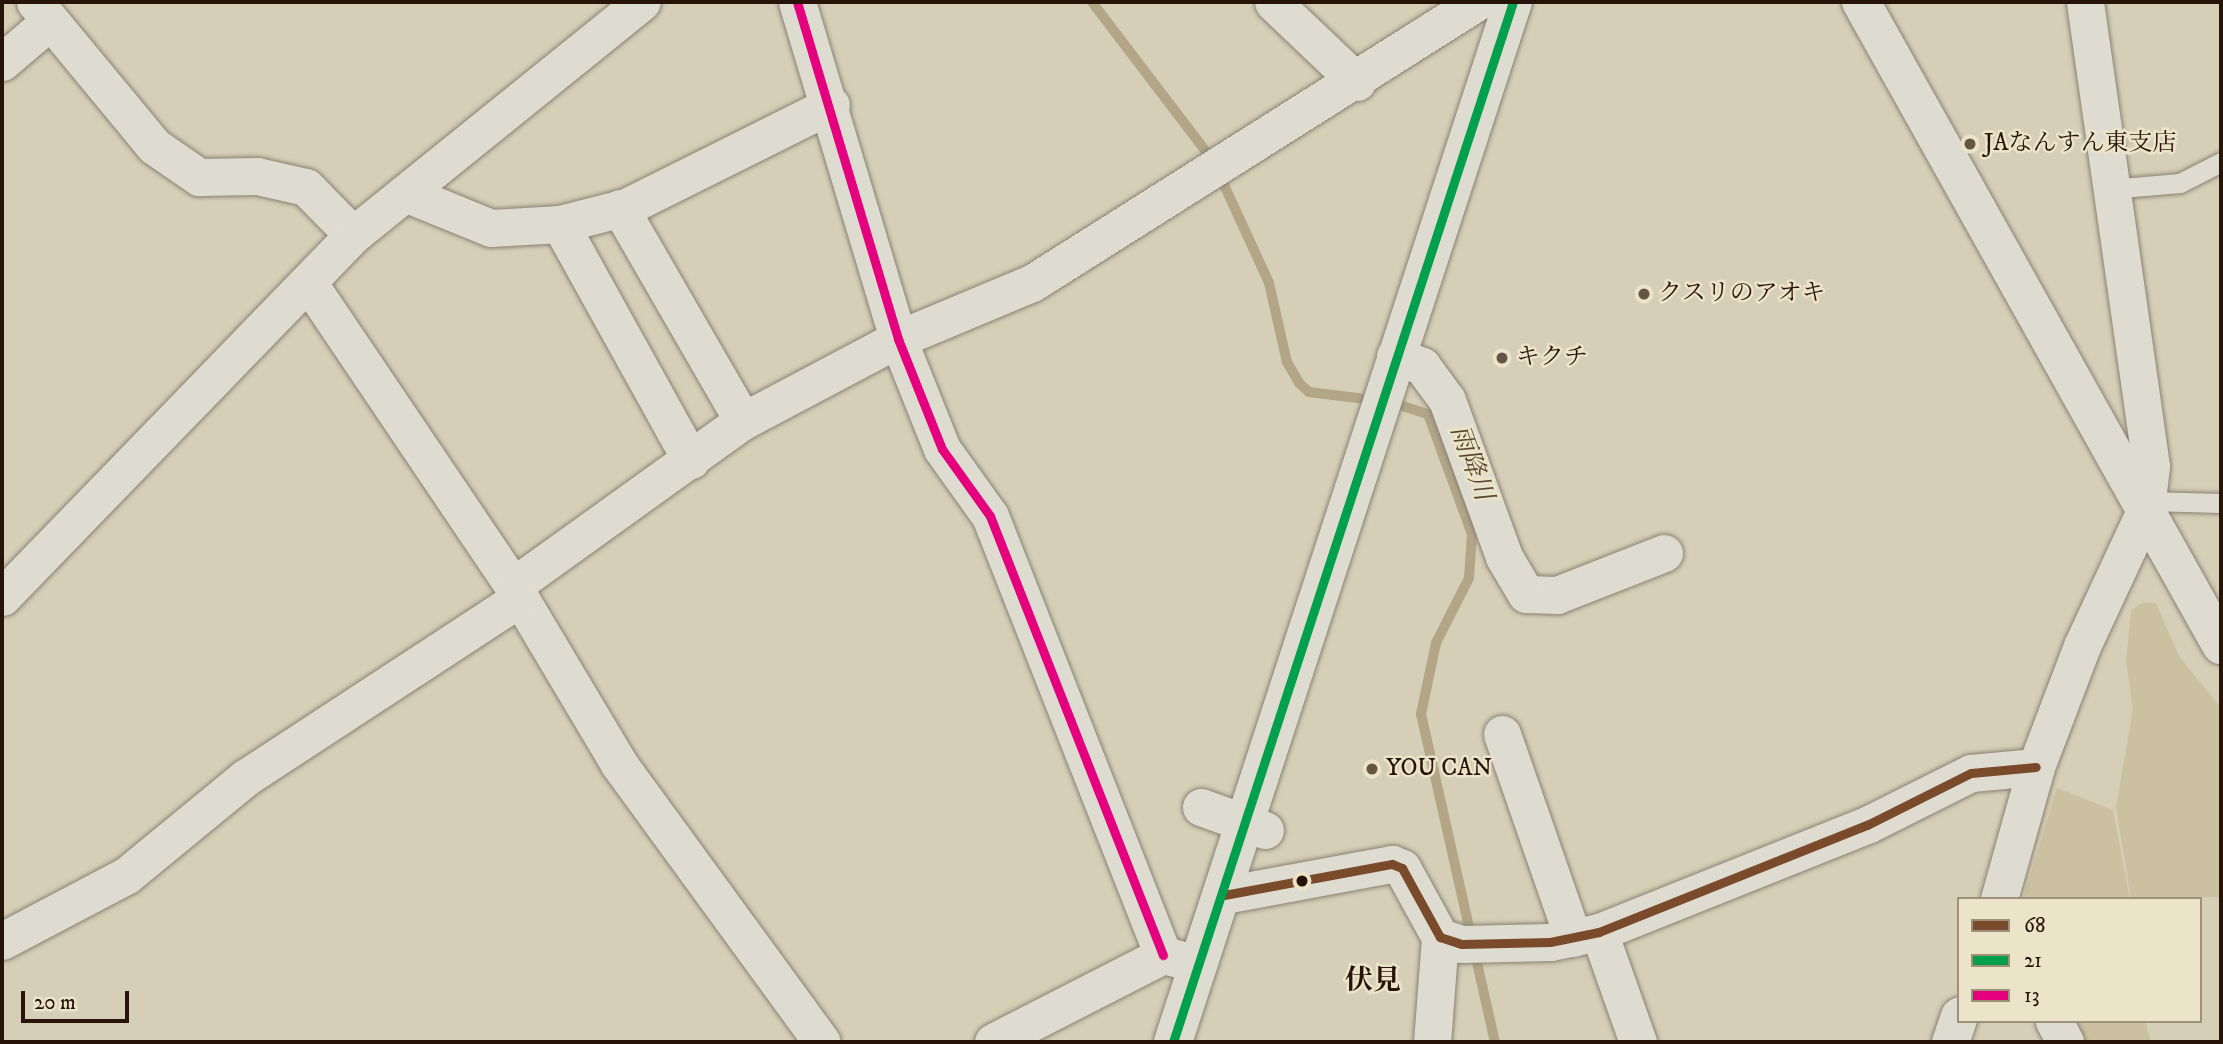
<!DOCTYPE html>
<html>
<head>
<meta charset="utf-8">
<style>
  body { margin:0 }
  #map { position:relative; width:2223px; height:1044px; overflow:hidden; background:#d5cfb7; font-family:"IM FELL DW Pica","Noto Serif JP",serif }
  div>[style] { position:absolute }
  .green>* { inset:0; background:#cbc1a0 }
  .stream>* { height:10px; margin:-5px; padding:0 5px; transform-origin:5px; border-radius:5px; background:#b2a687 }
  .roads { filter:drop-shadow(0 0 2px #898273) drop-shadow(0 0 2px #898273) }
  .lane>* { height:19px; margin:-9.5px; padding:0 9.5px; transform-origin:9.5px; border-radius:9.5px; background:#dedcd0 }
  .street>* { height:37px; margin:-18.5px; padding:0 18.5px; transform-origin:18.5px; border-radius:18.5px; background:#dedcd0 }
  .secondary>* { height:38px; margin:-19px; padding:0 19px; transform-origin:19px; border-radius:19px; background:#dedcd0 }
  .bus-1>* { height:9px; margin:-4.5px; padding:0 4.5px; transform-origin:4.5px; border-radius:4.5px; background:#7a4b2a }
  .bus-2>* { height:9px; margin:-4.5px; padding:0 4.5px; transform-origin:4.5px; border-radius:4.5px; background:#029f4d }
  .bus-3>* { height:9px; margin:-4.5px; padding:0 4.5px; transform-origin:4.5px; border-radius:4.5px; background:#e5007d }
  .dots>* { width:19px; height:19px; translate:-50% -50%; box-sizing:border-box; border:4px solid #ece4c8; border-radius:50% }
  span { translate:-50% -50%; white-space:nowrap; text-align:center; line-height:1.15; -webkit-text-stroke:5px #ece4c8; paint-order:stroke }
  .poi-label { font-size:24px; color:#281308 }
  .left { translate:0 -50%; text-align:left }
  .water-label { font-size:26px; color:#594733; font-style:italic }
  .quarter-label { font-size:28px; color:#281308; font-weight:700 }
  .frame { position:absolute; inset:0; border:4px solid #281308; pointer-events:none }
  .legend { position:absolute; left:1957px; top:897px; width:245px; height:126px; box-sizing:border-box; background:#ece4c8; border:2px solid #9e907b; margin:0; padding:9px 12px; list-style:none; font-size:21px; color:#281308 }
  .legend li { display:flex; align-items:center; gap:14px; height:35px }
  .legend b { width:35px; border:2px solid #9e907b }
  .scale { position:absolute; left:21px; top:991px; width:108px; height:32px; box-sizing:border-box; border:4px solid #281308; border-top:0; padding-left:9px; font-size:21px; line-height:24px; white-space:nowrap; color:#281308; -webkit-text-stroke:5px #ece4c8; paint-order:stroke }
</style>
</head>
<body>
<div id="map">
  <div class="green">
    <i style="clip-path:polygon(2142px 603px,2156px 603px,2179px 656px,2221px 708px,2221px 897px,2131px 899px,2116px 807px,2133px 709px,2126px 662px,2131px 610px)"></i>
    <i style="clip-path:polygon(2057px 788px,2113px 810px,2130px 899px,2023px 899px)"></i>
    <i style="clip-path:polygon(2068px 1021px,2145px 1021px,2151px 1042px,2078px 1042px)"></i>
  </div>
  <div class="stream">
    <i style="left:1092px;top:2px;width:200px;rotate:52.7deg"></i>
    <i style="left:1213px;top:161px;width:134px;rotate:65.3deg"></i>
    <i style="left:1269px;top:283px;width:81px;rotate:77.2deg"></i>
    <i style="left:1287px;top:362px;width:24px;rotate:60deg"></i>
    <i style="left:1299px;top:383px;width:13px;rotate:42deg"></i>
    <i style="left:1309px;top:392px;width:65px;rotate:7deg"></i>
    <i style="left:1390px;top:402px;width:40px;rotate:18deg"></i>
    <i style="left:1428px;top:414px;width:128px;rotate:69.9deg"></i>
    <i style="left:1472px;top:534px;width:44px;rotate:93.9deg"></i>
    <i style="left:1469px;top:578px;width:73px;rotate:116.9deg"></i>
    <i style="left:1436px;top:643px;width:73px;rotate:101.9deg"></i>
    <i style="left:1421px;top:714px;width:336px;rotate:77.3deg"></i>
  </div>
  <div class="roads">
    <div class="lane">
      <i style="left:2109px;top:189px;width:71px;rotate:-4.8deg"></i>
      <i style="left:2180px;top:183px;width:46px;rotate:-27.1deg"></i>
      <i style="left:2147px;top:501px;width:74px;rotate:1.5deg"></i>
    </div>
    <div class="street">
      <i style="left:35px;top:2px;width:187px;rotate:50.4deg"></i>
      <i style="left:154px;top:146px;width:55px;rotate:34.6deg"></i>
      <i style="left:199px;top:177px;width:58px;rotate:-1deg"></i>
      <i style="left:257px;top:176px;width:50px;rotate:12.7deg"></i>
      <i style="left:306px;top:187px;width:67px;rotate:45.6deg"></i>
      <i style="left:797px;top:2px;width:352px;rotate:73.3deg"></i>
      <i style="left:898px;top:339px;width:118px;rotate:68.2deg"></i>
      <i style="left:942px;top:449px;width:82px;rotate:54.4deg"></i>
      <i style="left:990px;top:516px;width:472px;rotate:68.5deg"></i>
      <i style="left:1273px;top:2px;width:116px;rotate:43.6deg"></i>
      <i style="left:2px;top:62px;width:63px;rotate:-40.5deg"></i>
      <i style="left:410px;top:195px;width:87px;rotate:22.2deg"></i>
      <i style="left:491px;top:228px;width:69px;rotate:-3.3deg"></i>
      <i style="left:560px;top:224px;width:68px;rotate:-14.4deg"></i>
      <i style="left:626px;top:207px;width:229px;rotate:-26.5deg"></i>
      <i style="left:620px;top:208px;width:246px;rotate:60deg"></i>
      <i style="left:560px;top:224px;width:270px;rotate:61deg"></i>
      <i style="left:310px;top:285px;width:363px;rotate:56deg"></i>
      <i style="left:513px;top:586px;width:207px;rotate:59.2deg"></i>
      <i style="left:619px;top:764px;width:344px;rotate:53.9deg"></i>
      <i style="left:1395px;top:356px;width:29px;rotate:20deg"></i>
      <i style="left:1422px;top:366px;width:42px;rotate:53.7deg"></i>
      <i style="left:1447px;top:400px;width:167px;rotate:70deg"></i>
      <i style="left:1504px;top:557px;width:43px;rotate:59.3deg"></i>
      <i style="left:1526px;top:594px;width:31px;rotate:2deg"></i>
      <i style="left:1557px;top:595px;width:115px;rotate:-21.4deg"></i>
      <i style="left:513px;top:586px;width:283px;rotate:-35.7deg"></i>
      <i style="left:743px;top:421px;width:175px;rotate:-27.9deg"></i>
      <i style="left:898px;top:339px;width:145px;rotate:-22.7deg"></i>
      <i style="left:1032px;top:283px;width:526px;rotate:-32.27deg"></i>
      <i style="left:2px;top:597px;width:504px;rotate:-45.88deg"></i>
      <i style="left:353px;top:235px;width:371px;rotate:-38.9deg"></i>
      <i style="left:1502px;top:734px;width:216px;rotate:70.8deg"></i>
      <i style="left:1201px;top:807px;width:68px;rotate:19.8deg"></i>
      <i style="left:1224px;top:895px;width:171px;rotate:-10.5deg"></i>
      <i style="left:1392px;top:864px;width:11px;rotate:22deg"></i>
      <i style="left:1402px;top:868px;width:79px;rotate:61.2deg"></i>
      <i style="left:1440px;top:937px;width:23px;rotate:18deg"></i>
      <i style="left:1462px;top:944px;width:88px;rotate:-1.3deg"></i>
      <i style="left:1550px;top:942px;width:50px;rotate:-11.5deg"></i>
      <i style="left:1599px;top:932px;width:289px;rotate:-21.8deg"></i>
      <i style="left:1867px;top:825px;width:116px;rotate:-26.6deg"></i>
      <i style="left:1971px;top:773px;width:65px;rotate:-5.3deg"></i>
      <i style="left:1999px;top:899px;width:137px;rotate:-74.3deg"></i>
      <i style="left:2036px;top:767px;width:129px;rotate:-69.2deg"></i>
      <i style="left:2082px;top:646px;width:151px;rotate:-65deg"></i>
      <i style="left:2146px;top:509px;width:43px;rotate:-83.4deg"></i>
      <i style="left:2151px;top:466px;width:469px;rotate:-98.1deg"></i>
      <i style="left:1599px;top:932px;width:117px;rotate:70.5deg"></i>
      <i style="left:2px;top:941px;width:141px;rotate:-27.8deg"></i>
      <i style="left:127px;top:875px;width:153px;rotate:-39.4deg"></i>
      <i style="left:245px;top:778px;width:329px;rotate:-33.2deg"></i>
      <i style="left:2054px;top:1021px;width:24px;rotate:62deg"></i>
      <i style="left:993px;top:1042px;width:191px;rotate:-27.1deg"></i>
      <i style="left:1163px;top:955px;width:25px;rotate:14deg"></i>
      <i style="left:1432px;top:1042px;width:105px;rotate:-85.6deg"></i>
      <i style="left:1950px;top:1042px;width:28px;rotate:-71deg"></i>
    </div>
    <div class="secondary">
      <i style="left:1861px;top:2px;width:737px;rotate:60.76deg"></i>
      <i style="left:1173px;top:1042px;width:1094px;rotate:-71.9deg"></i>
    </div>
  </div>
  <div class="bus-1">
    <i style="left:1224px;top:895px;width:171px;rotate:-10.5deg"></i>
    <i style="left:1392px;top:864px;width:11px;rotate:22deg"></i>
    <i style="left:1402px;top:868px;width:79px;rotate:61.2deg"></i>
    <i style="left:1440px;top:937px;width:23px;rotate:18deg"></i>
    <i style="left:1462px;top:944px;width:88px;rotate:-1.3deg"></i>
    <i style="left:1550px;top:942px;width:50px;rotate:-11.5deg"></i>
    <i style="left:1599px;top:932px;width:289px;rotate:-21.8deg"></i>
    <i style="left:1867px;top:825px;width:116px;rotate:-26.6deg"></i>
    <i style="left:1971px;top:773px;width:65px;rotate:-5.3deg"></i>
  </div>
  <div class="bus-2">
    <i style="left:1173px;top:1042px;width:1094px;rotate:-71.9deg"></i>
  </div>
  <div class="bus-3">
    <i style="left:797px;top:2px;width:352px;rotate:73.3deg"></i>
    <i style="left:898px;top:339px;width:118px;rotate:68.2deg"></i>
    <i style="left:942px;top:449px;width:82px;rotate:54.4deg"></i>
    <i style="left:990px;top:516px;width:472px;rotate:68.5deg"></i>
  </div>
  <div class="dots">
    <i style="left:1970px;top:144px;background:#655545"></i>
    <i style="left:1644px;top:294px;background:#655545"></i>
    <i style="left:1502px;top:358px;background:#655545"></i>
    <i style="left:1372px;top:769px;background:#655545"></i>
    <i style="left:1302px;top:881px;background:#281308"></i>
  </div>
  <div class="poi-label">
    <span class="left" style="left:1984px;top:144px">JAなんすん東支店</span>
    <span class="left" style="left:1658px;top:294px">クスリのアオキ</span>
    <span class="left" style="left:1516px;top:358px">キクチ</span>
    <span class="left" style="left:1386px;top:769px">YOU CAN</span>
  </div>
  <div class="water-label">
    <span style="left:1471px;top:463px;rotate:70deg">雨降川</span>
  </div>
  <div class="quarter-label">
    <span style="left:1373px;top:981px">伏見</span>
  </div>
  <div class="frame"></div>
  <ul class="legend">
  <li><b style="height:9px;background:#7a4b2a"></b>68</li>
  <li><b style="height:9px;background:#029f4d"></b>21</li>
  <li><b style="height:9px;background:#e5007d"></b>13</li>
  </ul>
  <div class="scale">20 m</div>
</div>
</body>
</html>
